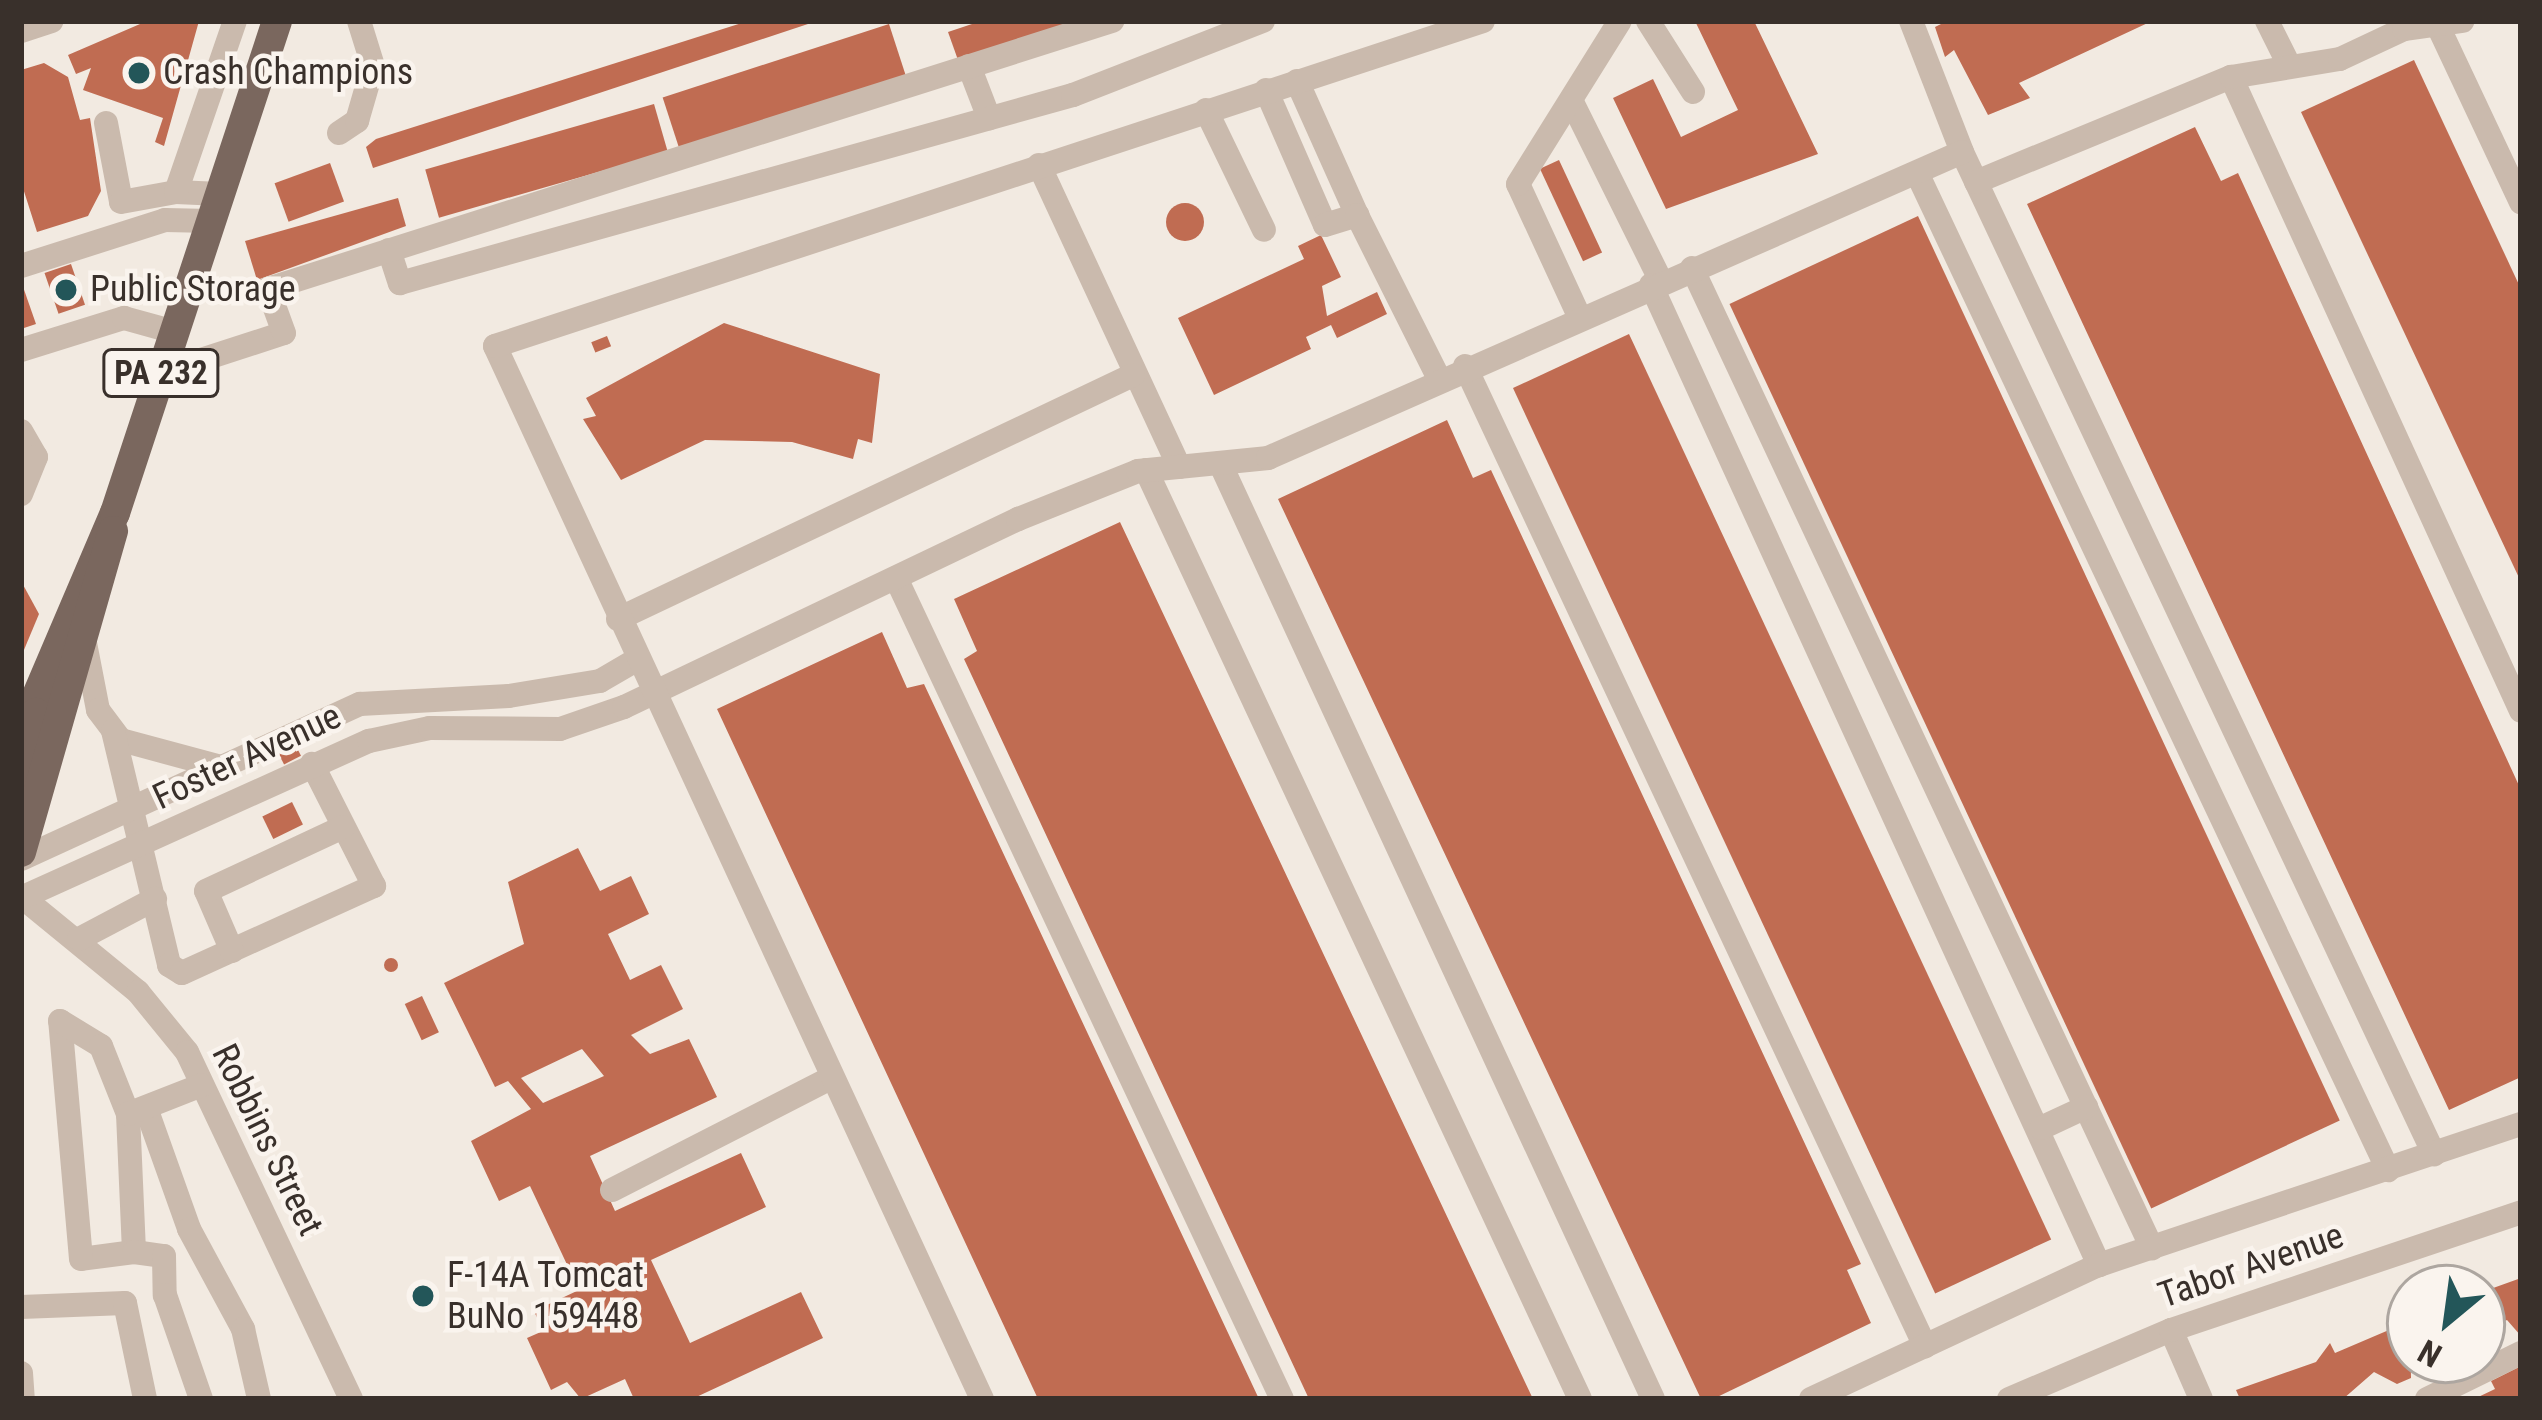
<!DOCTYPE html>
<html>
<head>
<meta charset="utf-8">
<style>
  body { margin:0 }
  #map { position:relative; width:2542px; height:1420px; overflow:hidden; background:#f2eae1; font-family:"Roboto Condensed",sans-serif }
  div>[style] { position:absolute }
  .building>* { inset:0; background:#c06c52; transform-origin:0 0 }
  .round { border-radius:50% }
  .minor>* { height:24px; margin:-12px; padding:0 12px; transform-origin:12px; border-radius:12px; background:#cabaad }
  .major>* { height:30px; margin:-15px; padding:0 15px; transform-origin:15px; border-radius:15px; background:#7a675e }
  .dots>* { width:33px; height:33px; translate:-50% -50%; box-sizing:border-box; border:6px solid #faf4ee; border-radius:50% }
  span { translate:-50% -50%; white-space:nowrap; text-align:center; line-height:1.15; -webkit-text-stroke:9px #faf4ee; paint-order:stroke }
  .shield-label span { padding:3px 9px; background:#faf4ee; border:3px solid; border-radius:9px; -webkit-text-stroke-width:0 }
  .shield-label { font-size:33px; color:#39302b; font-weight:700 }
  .poi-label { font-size:36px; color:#39302b }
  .left { translate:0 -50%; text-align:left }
  .street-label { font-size:36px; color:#39302b }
  .frame { position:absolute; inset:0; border:24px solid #39302b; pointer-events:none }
  .north { position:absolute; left:2386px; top:1264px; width:120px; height:120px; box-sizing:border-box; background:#faf4ee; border:3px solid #ada6a0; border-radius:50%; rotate:209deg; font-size:33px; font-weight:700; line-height:48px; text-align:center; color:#39302b }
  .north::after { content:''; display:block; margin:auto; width:42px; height:54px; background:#235659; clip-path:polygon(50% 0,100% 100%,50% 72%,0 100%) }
</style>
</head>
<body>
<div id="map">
  <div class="building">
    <i style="clip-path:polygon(147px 21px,199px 21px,164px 146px,155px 142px,163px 118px,83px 90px,91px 68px,76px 74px,68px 55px)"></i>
    <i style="clip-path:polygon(748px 21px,814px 22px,373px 168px,366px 147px,376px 139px)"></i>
    <i style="clip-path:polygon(981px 21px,1077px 21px,958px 60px,948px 32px)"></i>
    <i style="clip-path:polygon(1695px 21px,1754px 21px,1818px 154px,1666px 209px,1613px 98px,1653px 79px,1681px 137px,1738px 110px)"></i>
    <i style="clip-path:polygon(1947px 21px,2152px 21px,2019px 83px,2030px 98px,1988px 115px,1954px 50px,1945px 57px,1935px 27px)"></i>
    <i style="left:889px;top:24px;width:55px;height:238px;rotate:72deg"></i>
    <i style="clip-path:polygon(2414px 60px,2521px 289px,2521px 582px,2301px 112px)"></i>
    <i style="clip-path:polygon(44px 63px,68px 77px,80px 120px,90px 118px,101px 191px,88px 216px,37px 232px,21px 182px,21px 70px)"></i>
    <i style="left:654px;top:104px;width:50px;height:238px;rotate:74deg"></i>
    <i style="clip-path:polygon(2195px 127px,2221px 181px,2238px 173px,2521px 790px,2521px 1077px,2449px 1110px,2027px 204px)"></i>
    <i style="left:1559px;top:160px;width:102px;height:21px;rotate:65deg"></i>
    <i style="left:330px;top:163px;width:41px;height:59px;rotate:70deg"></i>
    <i style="clip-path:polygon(398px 198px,406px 226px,257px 280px,245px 241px)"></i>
    <i class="round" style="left:1166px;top:203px;width:38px;height:38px"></i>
    <i style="left:1918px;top:216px;width:998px;height:208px;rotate:65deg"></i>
    <i style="clip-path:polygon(1321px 235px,1341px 277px,1322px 286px,1327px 316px,1377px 292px,1387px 314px,1337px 338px,1331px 325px,1306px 337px,1311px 349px,1214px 395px,1178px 318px,1304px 259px,1298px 246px)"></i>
    <i style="left:71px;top:264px;width:43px;height:28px;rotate:71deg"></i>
    <i style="clip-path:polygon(21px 281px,36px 324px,21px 329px)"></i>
    <i style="clip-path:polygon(724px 323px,880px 374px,872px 443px,858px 439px,853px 459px,792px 442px,705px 440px,621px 480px,583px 419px,596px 416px,586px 398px)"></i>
    <i style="left:1629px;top:334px;width:999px;height:128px;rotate:65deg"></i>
    <i style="left:607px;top:336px;width:11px;height:17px;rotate:68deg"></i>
    <i style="clip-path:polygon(1447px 420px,1473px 478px,1491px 470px,1861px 1264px,1847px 1270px,1871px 1323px,1713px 1399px,1701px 1399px,1278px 499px)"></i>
    <i style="clip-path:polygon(1120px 522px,1533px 1399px,1309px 1399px,964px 659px,977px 651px,954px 599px)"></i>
    <i style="clip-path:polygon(21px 581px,39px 614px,21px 657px)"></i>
    <i style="clip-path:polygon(882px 632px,907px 688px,924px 684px,1259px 1399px,1038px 1399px,717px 709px)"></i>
    <i style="left:296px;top:746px;width:11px;height:19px;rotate:63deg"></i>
    <i style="left:292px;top:802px;width:25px;height:33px;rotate:64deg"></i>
    <i style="clip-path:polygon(evenodd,578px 848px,600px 891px,631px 876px,649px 914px,608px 934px,630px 980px,661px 965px,683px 1009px,631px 1035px,650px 1054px,689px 1039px,717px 1097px,590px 1156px,615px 1211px,741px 1153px,766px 1207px,651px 1260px,690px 1343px,801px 1292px,823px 1338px,692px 1399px,634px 1399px,625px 1379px,581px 1399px,567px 1382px,551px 1390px,527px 1338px,543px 1331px,534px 1311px,579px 1290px,530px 1186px,499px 1201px,471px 1141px,531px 1109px,508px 1081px,495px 1087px,444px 983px,524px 944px,508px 882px,578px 848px,582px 1049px,604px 1076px,543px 1103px,521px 1078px,582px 1049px)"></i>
    <i class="round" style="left:384px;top:958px;width:14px;height:14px"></i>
    <i style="left:422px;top:996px;width:40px;height:19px;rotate:65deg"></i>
    <i style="clip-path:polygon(2521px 1278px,2521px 1336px,2507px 1320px,2482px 1331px,2482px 1292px)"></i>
    <i style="clip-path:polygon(2410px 1321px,2411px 1378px,2397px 1384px,2374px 1372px,2343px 1399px,2240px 1399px,2236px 1390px,2316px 1362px,2330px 1343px,2335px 1353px)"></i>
    <i style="clip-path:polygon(2521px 1366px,2521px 1399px,2474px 1399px,2495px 1389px,2491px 1381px)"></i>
  </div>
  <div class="minor">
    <i style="left:1648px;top:21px;width:84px;rotate:57.6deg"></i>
    <i style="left:1911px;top:21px;width:141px;rotate:68.7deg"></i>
    <i style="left:1962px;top:152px;width:1108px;rotate:64.78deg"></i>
    <i style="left:2267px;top:21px;width:47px;rotate:63.4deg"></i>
    <i style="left:2438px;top:26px;width:195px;rotate:64.8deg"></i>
    <i style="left:21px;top:31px;width:32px;rotate:-18deg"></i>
    <i style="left:969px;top:66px;width:56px;rotate:69deg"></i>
    <i style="left:2231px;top:77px;width:697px;rotate:65.42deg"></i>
    <i style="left:1297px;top:81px;width:147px;rotate:65.9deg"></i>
    <i style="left:1266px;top:90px;width:147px;rotate:66.4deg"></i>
    <i style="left:1325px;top:225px;width:34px;rotate:-17deg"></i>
    <i style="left:1357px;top:215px;width:183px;rotate:63.4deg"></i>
    <i style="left:1573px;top:104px;width:198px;rotate:63.6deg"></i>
    <i style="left:1206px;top:110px;width:133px;rotate:64.2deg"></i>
    <i style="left:106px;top:123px;width:80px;rotate:79.2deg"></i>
    <i style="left:121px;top:202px;width:56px;rotate:-10.3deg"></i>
    <i style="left:339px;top:133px;width:22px;rotate:-34deg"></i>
    <i style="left:357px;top:121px;width:57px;rotate:-73.8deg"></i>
    <i style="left:373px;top:66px;width:47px;rotate:-107.3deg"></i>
    <i style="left:1039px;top:165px;width:333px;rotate:65.1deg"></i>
    <i style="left:1917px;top:173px;width:1103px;rotate:64.71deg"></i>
    <i style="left:1976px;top:182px;width:276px;rotate:-22.4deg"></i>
    <i style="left:2231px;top:77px;width:110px;rotate:-9.4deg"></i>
    <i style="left:2340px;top:59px;width:71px;rotate:-25.1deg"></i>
    <i style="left:2404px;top:29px;width:59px;rotate:-7.9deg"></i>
    <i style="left:220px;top:194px;width:44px;rotate:-177.4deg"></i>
    <i style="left:176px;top:192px;width:181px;rotate:-71deg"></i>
    <i style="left:389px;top:250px;width:35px;rotate:72deg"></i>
    <i style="left:400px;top:283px;width:699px;rotate:-15.61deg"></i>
    <i style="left:1073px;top:95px;width:204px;rotate:-21.3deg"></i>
    <i style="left:21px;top:266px;width:151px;rotate:-17.7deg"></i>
    <i style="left:165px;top:220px;width:46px;rotate:1.2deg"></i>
    <i style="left:1692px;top:268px;width:1083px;rotate:64.86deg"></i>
    <i style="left:1651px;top:285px;width:1078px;rotate:65.43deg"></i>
    <i style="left:1579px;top:316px;width:145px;rotate:-114.8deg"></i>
    <i style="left:1518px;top:184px;width:192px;rotate:-58deg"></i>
    <i style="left:21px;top:350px;width:108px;rotate:-17.3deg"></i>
    <i style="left:124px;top:318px;width:53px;rotate:15.4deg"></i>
    <i style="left:1465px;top:366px;width:1083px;rotate:64.86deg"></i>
    <i style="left:161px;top:373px;width:129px;rotate:-18deg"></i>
    <i style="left:284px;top:333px;width:47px;rotate:-110deg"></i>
    <i style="left:268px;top:289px;width:886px;rotate:-17.62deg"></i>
    <i style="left:21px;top:431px;width:30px;rotate:60deg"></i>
    <i style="left:36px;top:457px;width:40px;rotate:112deg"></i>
    <i style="left:1220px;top:463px;width:1031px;rotate:65.17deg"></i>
    <i style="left:1146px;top:470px;width:1025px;rotate:64.96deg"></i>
    <i style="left:896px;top:578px;width:907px;rotate:64.82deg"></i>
    <i style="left:618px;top:619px;width:570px;rotate:-25.35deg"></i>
    <i style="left:85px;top:643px;width:68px;rotate:79deg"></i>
    <i style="left:98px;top:710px;width:38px;rotate:53deg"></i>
    <i style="left:121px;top:740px;width:104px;rotate:15.1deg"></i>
    <i style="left:113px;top:731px;width:241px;rotate:76.5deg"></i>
    <i style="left:169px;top:965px;width:15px;rotate:32deg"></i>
    <i style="left:182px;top:973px;width:211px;rotate:-24.4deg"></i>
    <i style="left:374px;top:886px;width:137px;rotate:-116.9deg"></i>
    <i style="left:21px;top:859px;width:373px;rotate:-24.6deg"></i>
    <i style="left:360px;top:704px;width:149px;rotate:-3.1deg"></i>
    <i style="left:509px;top:696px;width:92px;rotate:-9.4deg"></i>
    <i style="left:600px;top:681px;width:42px;rotate:-30.3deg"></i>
    <i style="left:22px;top:897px;width:150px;rotate:39.3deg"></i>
    <i style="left:138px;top:992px;width:77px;rotate:50.8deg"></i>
    <i style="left:187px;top:1052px;width:384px;rotate:64.7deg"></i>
    <i style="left:21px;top:898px;width:382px;rotate:-24.3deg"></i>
    <i style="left:369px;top:741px;width:62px;rotate:-12deg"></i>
    <i style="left:430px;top:728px;width:130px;rotate:0.4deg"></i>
    <i style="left:560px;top:729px;width:68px;rotate:-19deg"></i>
    <i style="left:624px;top:707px;width:437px;rotate:-25.5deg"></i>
    <i style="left:1018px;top:519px;width:129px;rotate:-21.8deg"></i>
    <i style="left:1138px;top:471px;width:131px;rotate:-5.7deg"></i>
    <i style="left:1268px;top:458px;width:758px;rotate:-23.79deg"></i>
    <i style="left:79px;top:939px;width:86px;rotate:-27.8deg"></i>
    <i style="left:232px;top:951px;width:65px;rotate:-113.4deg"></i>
    <i style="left:206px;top:891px;width:151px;rotate:-25deg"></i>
    <i style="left:146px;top:1108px;width:128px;rotate:70.4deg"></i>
    <i style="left:189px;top:1229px;width:114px;rotate:61.6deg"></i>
    <i style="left:243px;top:1329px;width:72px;rotate:77.1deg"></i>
    <i style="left:128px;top:1114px;width:138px;rotate:87.5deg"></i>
    <i style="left:134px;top:1252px;width:53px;rotate:172.5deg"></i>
    <i style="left:81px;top:1259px;width:239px;rotate:-95deg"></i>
    <i style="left:60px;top:1021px;width:48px;rotate:31.4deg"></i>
    <i style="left:101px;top:1046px;width:73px;rotate:68.3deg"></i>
    <i style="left:128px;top:1114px;width:79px;rotate:-21.4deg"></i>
    <i style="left:2041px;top:1128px;width:50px;rotate:-25deg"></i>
    <i style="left:612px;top:1190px;width:246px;rotate:-27.1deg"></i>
    <i style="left:134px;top:1252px;width:30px;rotate:8deg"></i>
    <i style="left:164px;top:1256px;width:39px;rotate:89deg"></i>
    <i style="left:165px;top:1295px;width:110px;rotate:70.9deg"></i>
    <i style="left:21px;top:1307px;width:104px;rotate:-2.2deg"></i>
    <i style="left:125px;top:1303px;width:98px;rotate:78.2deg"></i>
    <i style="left:2171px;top:1330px;width:75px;rotate:66.5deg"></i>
    <i style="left:21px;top:1373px;width:26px;rotate:86deg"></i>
    <i style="left:982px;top:1399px;width:1160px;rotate:-114.82deg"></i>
    <i style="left:495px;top:346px;width:1040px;rotate:-18.21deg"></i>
    <i style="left:1811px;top:1399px;width:318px;rotate:-25deg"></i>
    <i style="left:2099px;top:1265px;width:445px;rotate:-18.5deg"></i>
    <i style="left:2009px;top:1399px;width:176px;rotate:-23.1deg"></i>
    <i style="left:2171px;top:1330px;width:369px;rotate:-18.6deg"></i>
    <i style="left:2427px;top:1399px;width:105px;rotate:-26.1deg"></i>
  </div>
  <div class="major">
    <i style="left:21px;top:733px;width:239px;rotate:-66.9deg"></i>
    <i style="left:115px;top:513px;width:518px;rotate:-71.77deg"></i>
    <i style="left:21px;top:777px;width:66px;rotate:-76.8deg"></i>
    <i style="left:21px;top:852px;width:334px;rotate:-74deg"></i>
  </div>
  <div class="dots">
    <i style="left:139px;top:73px;background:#235659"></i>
    <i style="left:66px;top:290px;background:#235659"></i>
    <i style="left:423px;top:1296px;background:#235659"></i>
  </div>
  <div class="shield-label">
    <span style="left:161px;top:373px">PA 232</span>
  </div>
  <div class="poi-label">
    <span class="left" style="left:163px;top:73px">Crash Champions</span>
    <span class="left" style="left:90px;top:290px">Public Storage</span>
    <span class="left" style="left:447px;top:1296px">F-14A Tomcat<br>BuNo 159448</span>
  </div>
  <div class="street-label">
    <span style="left:247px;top:757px;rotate:-25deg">Foster Avenue</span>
    <span style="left:267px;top:1140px;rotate:64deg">Robbins Street</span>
    <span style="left:2251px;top:1266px;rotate:-19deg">Tabor Avenue</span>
  </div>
  <div class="frame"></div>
  <div class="north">N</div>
</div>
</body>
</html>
